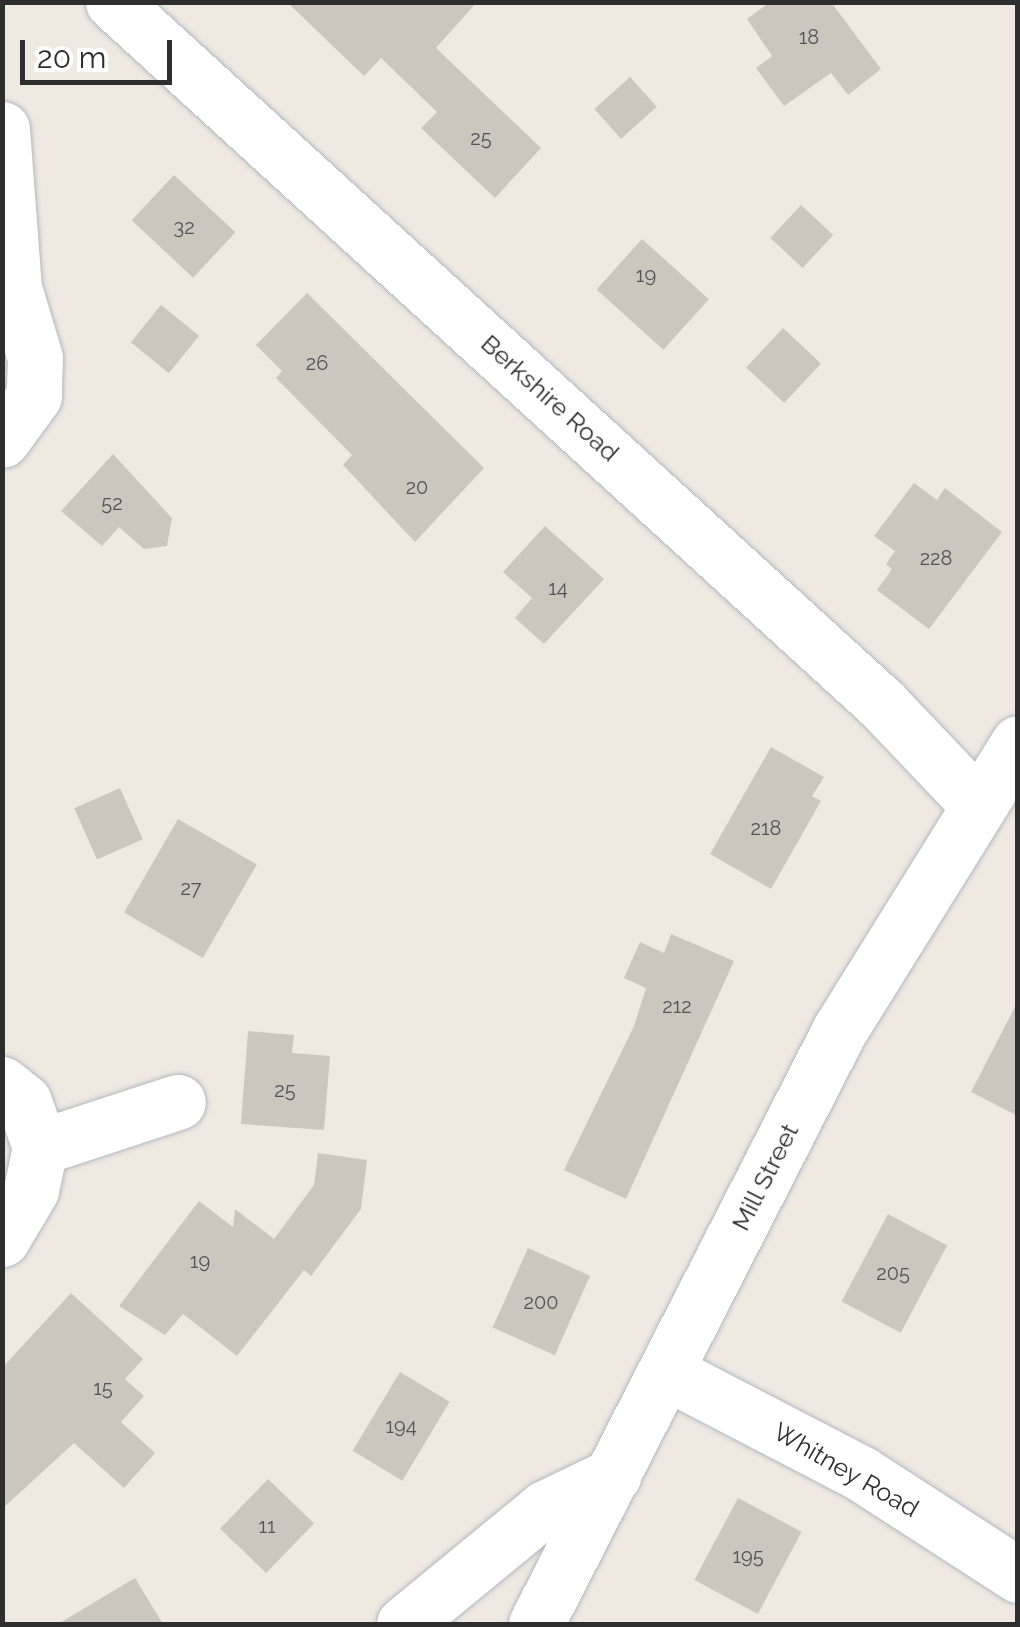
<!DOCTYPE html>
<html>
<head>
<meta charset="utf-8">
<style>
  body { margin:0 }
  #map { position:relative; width:1020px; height:1627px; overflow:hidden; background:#efe9e1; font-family:Raleway,sans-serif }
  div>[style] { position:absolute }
  .building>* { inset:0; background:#cbc7bf; transform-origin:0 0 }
  .roads { filter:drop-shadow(0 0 2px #b4b7c1) drop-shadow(0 0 2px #b4b7c1) }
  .street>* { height:55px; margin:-27.5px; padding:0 27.5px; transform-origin:27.5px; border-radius:27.5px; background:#fff }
  .secondary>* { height:55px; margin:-27.5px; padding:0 27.5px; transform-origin:27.5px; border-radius:27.5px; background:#fff }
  span { translate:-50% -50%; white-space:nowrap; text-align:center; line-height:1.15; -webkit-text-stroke:10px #fff; paint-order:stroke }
  .number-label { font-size:20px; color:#555452 }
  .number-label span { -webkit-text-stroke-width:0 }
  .street-label { font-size:25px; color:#2e2e2e }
  .frame { position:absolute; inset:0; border:5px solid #2e2e2e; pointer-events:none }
  .scale { position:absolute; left:20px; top:40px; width:152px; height:45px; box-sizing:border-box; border:5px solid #2e2e2e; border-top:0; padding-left:12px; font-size:30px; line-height:35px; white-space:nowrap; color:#2e2e2e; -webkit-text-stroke:8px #fff; paint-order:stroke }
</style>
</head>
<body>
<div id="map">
  <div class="building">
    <i style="clip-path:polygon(287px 2px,477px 2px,436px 48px,541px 148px,495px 198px,421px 128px,437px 112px,381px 58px,364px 76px)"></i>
    <i style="clip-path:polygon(770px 2px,831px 2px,881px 69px,848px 95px,831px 73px,784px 106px,756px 68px,772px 56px,747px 19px)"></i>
    <i style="left:630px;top:77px;width:40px;height:48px;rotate:48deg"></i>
    <i style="left:174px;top:175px;width:84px;height:62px;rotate:43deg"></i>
    <i style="left:801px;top:205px;width:44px;height:45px;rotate:43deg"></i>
    <i style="left:642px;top:239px;width:90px;height:68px;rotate:42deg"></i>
    <i style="clip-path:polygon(307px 293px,484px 468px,415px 542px,343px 465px,352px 455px,276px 378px,282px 371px,256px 345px)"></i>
    <i style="left:161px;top:305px;width:49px;height:48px;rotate:39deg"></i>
    <i style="left:783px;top:328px;width:52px;height:54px;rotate:43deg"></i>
    <i style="clip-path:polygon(113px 454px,172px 518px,167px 546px,144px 549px,119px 527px,102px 546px,61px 511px)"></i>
    <i style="clip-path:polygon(914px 483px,937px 500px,945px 488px,1002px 532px,929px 629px,877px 590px,892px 569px,886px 564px,895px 551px,874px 536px)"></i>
    <i style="clip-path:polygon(545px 526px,604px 579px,544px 644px,515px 618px,532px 598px,503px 572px)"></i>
    <i style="clip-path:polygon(771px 747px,824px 777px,812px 796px,821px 801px,771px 889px,710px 854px)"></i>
    <i style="left:120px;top:788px;width:56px;height:50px;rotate:66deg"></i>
    <i style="left:178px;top:819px;width:91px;height:108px;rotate:30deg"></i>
    <i style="clip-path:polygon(671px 934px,734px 961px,626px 1199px,564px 1170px,634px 1026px,646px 988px,624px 978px,640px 942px,664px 953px)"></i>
    <i style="clip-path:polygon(1018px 1001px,1018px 1116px,971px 1092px)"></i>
    <i style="clip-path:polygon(248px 1031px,294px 1035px,292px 1053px,330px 1056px,324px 1130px,241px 1124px)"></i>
    <i style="clip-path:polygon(318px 1153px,367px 1160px,361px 1209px,311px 1276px,304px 1270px,237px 1356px,183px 1314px,165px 1335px,119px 1306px,199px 1201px,233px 1227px,235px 1209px,274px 1239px,314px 1185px)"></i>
    <i style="left:888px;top:1214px;width:67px;height:99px;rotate:28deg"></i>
    <i style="left:528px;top:1248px;width:68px;height:87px;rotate:24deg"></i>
    <i style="clip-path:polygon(71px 1293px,143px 1359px,125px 1379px,144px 1396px,121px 1422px,155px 1453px,124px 1488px,74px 1443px,2px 1509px,2px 1368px)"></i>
    <i style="left:400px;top:1372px;width:58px;height:92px;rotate:31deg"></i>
    <i style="left:268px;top:1479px;width:64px;height:69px;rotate:44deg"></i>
    <i style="left:738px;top:1498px;width:72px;height:93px;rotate:28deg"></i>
    <i style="clip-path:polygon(135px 1578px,163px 1624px,58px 1624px)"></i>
  </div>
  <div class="roads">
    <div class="street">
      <i style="left:113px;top:2px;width:1040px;rotate:42.39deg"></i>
      <i style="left:881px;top:703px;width:141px;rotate:46.4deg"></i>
      <i style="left:2px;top:129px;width:159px;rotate:85.7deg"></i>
      <i style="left:14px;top:288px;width:73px;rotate:73.3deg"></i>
      <i style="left:35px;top:358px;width:38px;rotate:92deg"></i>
      <i style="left:34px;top:396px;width:54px;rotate:126deg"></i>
      <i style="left:2px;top:1084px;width:28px;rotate:39deg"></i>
      <i style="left:24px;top:1102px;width:48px;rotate:70.4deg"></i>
      <i style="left:40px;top:1147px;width:44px;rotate:101.8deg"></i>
      <i style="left:31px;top:1190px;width:57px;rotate:120.6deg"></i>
      <i style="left:40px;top:1147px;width:145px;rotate:-18.1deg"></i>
      <i style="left:670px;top:1374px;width:216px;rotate:27.5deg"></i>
      <i style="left:862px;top:1474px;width:186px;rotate:32.9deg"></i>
      <i style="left:404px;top:1624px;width:183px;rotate:-39.4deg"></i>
      <i style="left:545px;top:1508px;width:76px;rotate:-25.6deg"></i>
    </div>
    <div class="secondary">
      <i style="left:536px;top:1624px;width:666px;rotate:-62.93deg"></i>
      <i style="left:839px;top:1031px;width:339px;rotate:-58.1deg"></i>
    </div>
  </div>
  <div class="number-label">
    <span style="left:809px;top:37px">18</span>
    <span style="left:481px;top:138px">25</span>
    <span style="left:184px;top:227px">32</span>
    <span style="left:646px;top:275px">19</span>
    <span style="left:317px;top:363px">26</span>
    <span style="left:417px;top:487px">20</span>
    <span style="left:112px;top:503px">52</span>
    <span style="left:936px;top:558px">228</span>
    <span style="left:558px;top:588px">14</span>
    <span style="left:766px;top:828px">218</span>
    <span style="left:191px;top:888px">27</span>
    <span style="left:677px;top:1006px">212</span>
    <span style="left:285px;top:1090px">25</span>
    <span style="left:200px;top:1261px">19</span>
    <span style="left:893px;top:1273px">205</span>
    <span style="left:541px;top:1302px">200</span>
    <span style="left:103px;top:1388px">15</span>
    <span style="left:401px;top:1426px">194</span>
    <span style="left:267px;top:1526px">11</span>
    <span style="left:748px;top:1556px">195</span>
  </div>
  <div class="street-label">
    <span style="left:550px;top:398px;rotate:42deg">Berkshire Road</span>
    <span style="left:765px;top:1177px;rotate:-63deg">Mill Street</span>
    <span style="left:846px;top:1470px;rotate:30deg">Whitney Road</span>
  </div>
  <div class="frame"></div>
  <div class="scale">20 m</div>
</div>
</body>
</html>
